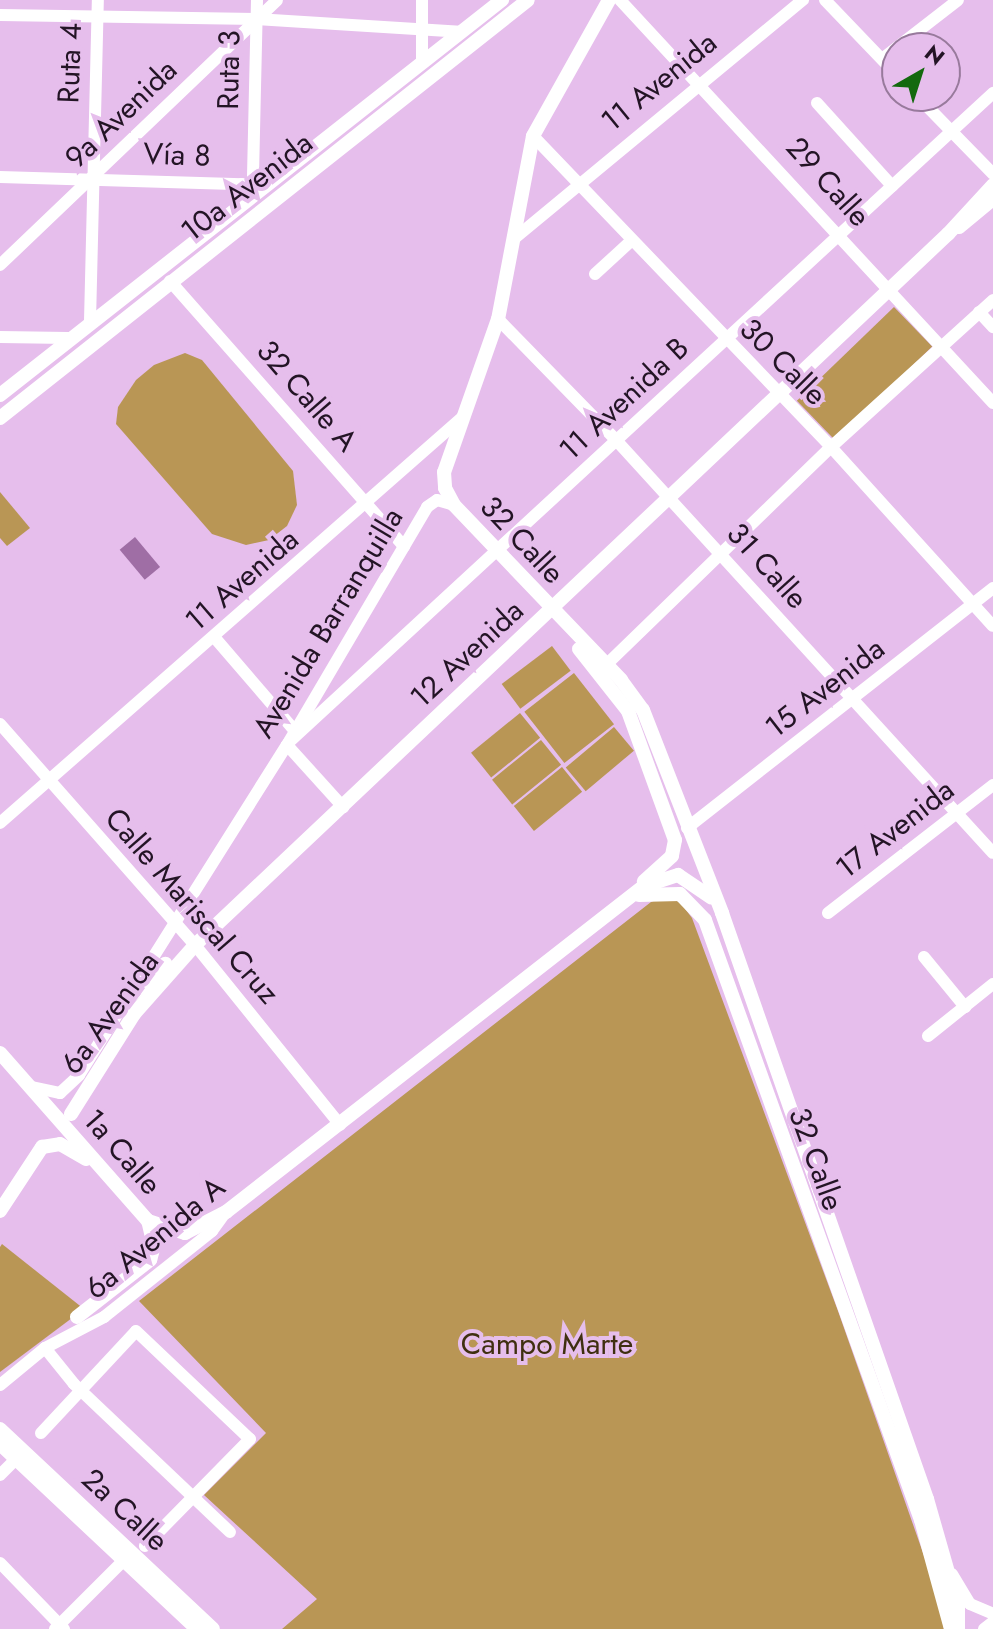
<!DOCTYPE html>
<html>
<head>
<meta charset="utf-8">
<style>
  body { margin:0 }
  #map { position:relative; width:993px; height:1629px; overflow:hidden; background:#e6beec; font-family:Jost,sans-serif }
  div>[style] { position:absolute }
  .green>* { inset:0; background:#b99655; transform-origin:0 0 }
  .water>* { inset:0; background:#9f6ea5; transform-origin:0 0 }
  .minor>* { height:12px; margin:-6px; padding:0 6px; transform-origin:6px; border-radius:6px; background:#fff }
  .major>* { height:14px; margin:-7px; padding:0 7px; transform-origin:7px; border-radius:7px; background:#fff }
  span { translate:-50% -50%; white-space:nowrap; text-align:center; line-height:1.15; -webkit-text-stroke:8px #e6beec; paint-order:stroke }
  .street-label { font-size:30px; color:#231425 }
  .park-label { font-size:30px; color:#3f2f10 }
  .north { position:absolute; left:881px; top:32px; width:80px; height:80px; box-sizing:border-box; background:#e6beec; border:2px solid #987a9c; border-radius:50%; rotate:39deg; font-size:22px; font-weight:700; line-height:32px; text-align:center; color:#231425 }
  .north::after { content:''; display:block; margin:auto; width:28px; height:36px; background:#13690e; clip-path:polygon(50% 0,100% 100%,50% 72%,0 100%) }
</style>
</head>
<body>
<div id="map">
  <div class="green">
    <i style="left:894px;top:307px;width:55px;height:135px;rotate:46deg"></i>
    <i style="clip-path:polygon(185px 353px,202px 360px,293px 471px,297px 505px,287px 526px,269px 540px,246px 545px,212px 534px,116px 424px,118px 407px,136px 380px,154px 365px)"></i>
    <i style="clip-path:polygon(0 492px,30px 528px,7px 546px,0 538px)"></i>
    <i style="left:552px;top:646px;width:31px;height:63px;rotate:53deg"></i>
    <i style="left:574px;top:673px;width:65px;height:63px;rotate:52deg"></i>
    <i style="left:520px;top:713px;width:32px;height:63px;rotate:51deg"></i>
    <i style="left:614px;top:727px;width:31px;height:63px;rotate:50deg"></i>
    <i style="left:541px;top:740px;width:32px;height:63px;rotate:51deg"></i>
    <i style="left:562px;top:767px;width:32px;height:62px;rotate:51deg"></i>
    <i style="clip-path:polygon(663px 897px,680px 902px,692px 918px,838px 1311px,935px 1587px,944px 1629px,282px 1629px,317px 1599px,204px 1495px,266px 1433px,139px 1301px,651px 902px)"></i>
    <i style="clip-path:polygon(2px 1244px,84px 1309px,0 1372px,0 1247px)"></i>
  </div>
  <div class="water">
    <i style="left:135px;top:537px;width:39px;height:20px;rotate:50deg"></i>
  </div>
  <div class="minor">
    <i style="left:257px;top:0;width:178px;rotate:91.3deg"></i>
    <i style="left:253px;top:178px;width:12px;rotate:59deg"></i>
    <i style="left:422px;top:0;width:61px;rotate:90deg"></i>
    <i style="left:620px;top:0;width:549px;rotate:47.21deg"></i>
    <i style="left:825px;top:0;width:104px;rotate:46.2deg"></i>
    <i style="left:0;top:15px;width:256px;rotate:0.9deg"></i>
    <i style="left:256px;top:19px;width:204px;rotate:3.6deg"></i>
    <i style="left:882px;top:59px;width:96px;rotate:-37.8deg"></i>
    <i style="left:917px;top:96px;width:109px;rotate:45.7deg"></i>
    <i style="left:817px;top:103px;width:112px;rotate:47.9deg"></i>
    <i style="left:533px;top:136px;width:431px;rotate:46.2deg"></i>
    <i style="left:831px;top:447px;width:241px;rotate:47.9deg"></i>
    <i style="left:0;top:177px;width:242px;rotate:1.7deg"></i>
    <i style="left:242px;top:184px;width:14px;rotate:34deg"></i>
    <i style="left:515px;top:238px;width:374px;rotate:-39.6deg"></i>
    <i style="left:0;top:265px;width:383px;rotate:-43.7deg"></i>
    <i style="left:595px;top:274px;width:49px;rotate:-42.5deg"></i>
    <i style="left:170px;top:281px;width:354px;rotate:48.6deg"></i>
    <i style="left:979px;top:312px;width:21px;rotate:47deg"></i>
    <i style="left:498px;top:319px;width:169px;rotate:45.7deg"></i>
    <i style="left:616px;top:440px;width:559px;rotate:47.61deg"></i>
    <i style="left:90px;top:321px;width:321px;rotate:-88.6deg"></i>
    <i style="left:0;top:337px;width:68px;rotate:0.8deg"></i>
    <i style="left:215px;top:638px;width:123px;rotate:49.3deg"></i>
    <i style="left:606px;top:665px;width:313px;rotate:-44.1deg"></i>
    <i style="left:831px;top:447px;width:219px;rotate:-42.2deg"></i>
    <i style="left:0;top:724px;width:295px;rotate:48.6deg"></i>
    <i style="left:195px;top:945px;width:231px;rotate:51.1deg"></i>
    <i style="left:289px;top:742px;width:958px;rotate:-42.67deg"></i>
    <i style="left:287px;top:745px;width:84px;rotate:47.9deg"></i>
    <i style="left:0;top:823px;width:617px;rotate:-41.26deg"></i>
    <i style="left:687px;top:828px;width:389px;rotate:-38.1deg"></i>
    <i style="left:828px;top:913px;width:209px;rotate:-37.8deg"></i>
    <i style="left:924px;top:957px;width:65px;rotate:50.6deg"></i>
    <i style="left:928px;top:1036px;width:83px;rotate:-38.7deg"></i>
    <i style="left:32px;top:1087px;width:29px;rotate:12deg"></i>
    <i style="left:60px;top:1093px;width:26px;rotate:-43deg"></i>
    <i style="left:79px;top:1075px;width:390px;rotate:-57.8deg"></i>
    <i style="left:287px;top:745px;width:276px;rotate:-59.5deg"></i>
    <i style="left:427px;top:507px;width:12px;rotate:-35deg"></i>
    <i style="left:437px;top:500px;width:18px;rotate:16deg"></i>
    <i style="left:45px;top:1348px;width:46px;rotate:51.1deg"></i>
    <i style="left:74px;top:1384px;width:215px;rotate:43.5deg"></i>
    <i style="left:0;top:1385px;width:58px;rotate:-39.4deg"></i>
    <i style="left:45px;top:1348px;width:67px;rotate:-27.7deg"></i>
    <i style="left:104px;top:1317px;width:138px;rotate:-38.5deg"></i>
    <i style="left:212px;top:1231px;width:24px;rotate:-54deg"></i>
    <i style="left:41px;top:1433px;width:139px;rotate:-47deg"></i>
    <i style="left:136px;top:1331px;width:157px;rotate:43.5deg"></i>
    <i style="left:250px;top:1439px;width:150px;rotate:134.5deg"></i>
    <i style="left:0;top:1475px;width:23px;rotate:-45deg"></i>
    <i style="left:0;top:1563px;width:92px;rotate:45.9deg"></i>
    <i style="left:952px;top:1574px;width:35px;rotate:59deg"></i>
    <i style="left:970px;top:1604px;width:25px;rotate:23deg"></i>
    <i style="left:55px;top:1629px;width:98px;rotate:-45deg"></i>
    <i style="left:984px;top:1629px;width:11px;rotate:-38deg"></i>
  </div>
  <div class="major">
    <i style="left:609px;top:0;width:156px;rotate:119.2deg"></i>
    <i style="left:533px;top:136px;width:186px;rotate:100.8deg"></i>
    <i style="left:498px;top:319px;width:162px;rotate:109.4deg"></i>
    <i style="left:444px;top:472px;width:16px;rotate:86deg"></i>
    <i style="left:445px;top:488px;width:19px;rotate:62deg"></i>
    <i style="left:454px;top:505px;width:242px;rotate:46.3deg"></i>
    <i style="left:621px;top:680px;width:37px;rotate:54deg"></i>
    <i style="left:643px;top:710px;width:218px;rotate:68.7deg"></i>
    <i style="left:722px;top:913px;width:621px;rotate:70.72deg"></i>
    <i style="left:927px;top:1499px;width:112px;rotate:74deg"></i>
    <i style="left:958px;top:1607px;width:22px;rotate:90deg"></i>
    <i style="left:959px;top:227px;width:44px;rotate:-39.5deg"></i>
    <i style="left:0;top:395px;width:639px;rotate:-38.2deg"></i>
    <i style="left:0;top:418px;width:673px;rotate:-38.37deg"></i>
    <i style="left:579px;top:649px;width:79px;rotate:51.7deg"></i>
    <i style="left:628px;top:711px;width:137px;rotate:70deg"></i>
    <i style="left:675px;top:840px;width:16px;rotate:101deg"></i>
    <i style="left:672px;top:856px;width:38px;rotate:138deg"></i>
    <i style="left:639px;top:895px;width:41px;rotate:-1.4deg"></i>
    <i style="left:680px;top:894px;width:36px;rotate:46deg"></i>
    <i style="left:705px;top:920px;width:638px;rotate:70.2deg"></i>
    <i style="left:921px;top:1520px;width:113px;rotate:74.6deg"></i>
    <i style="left:129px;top:998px;width:50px;rotate:-43.4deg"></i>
    <i style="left:0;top:1053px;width:224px;rotate:48.6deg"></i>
    <i style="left:148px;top:1221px;width:39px;rotate:18deg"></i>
    <i style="left:185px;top:1233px;width:46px;rotate:-27.1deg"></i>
    <i style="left:226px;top:1212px;width:530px;rotate:-37.95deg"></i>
    <i style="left:644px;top:886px;width:36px;rotate:-18deg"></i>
    <i style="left:678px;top:875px;width:40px;rotate:34deg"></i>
    <i style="left:71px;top:1114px;width:118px;rotate:-57.8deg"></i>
    <i style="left:134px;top:1014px;width:92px;rotate:-48.5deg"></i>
    <i style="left:195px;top:945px;width:1036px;rotate:-43.36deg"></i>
    <i style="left:948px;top:234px;width:67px;rotate:-47.4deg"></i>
    <i style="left:0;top:1211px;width:77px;rotate:-56.7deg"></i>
    <i style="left:42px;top:1147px;width:18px;rotate:-9deg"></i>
    <i style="left:60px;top:1144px;width:30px;rotate:30deg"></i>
    <i style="left:77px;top:1317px;width:93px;rotate:-38deg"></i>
    <i style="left:150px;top:1260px;width:15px;rotate:-74deg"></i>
    <i style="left:154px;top:1246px;width:26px;rotate:-103deg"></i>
    <i style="left:0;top:1429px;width:292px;rotate:43.2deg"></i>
    <i style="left:0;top:1444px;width:270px;rotate:43.2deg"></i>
  </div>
  <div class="street-label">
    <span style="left:70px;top:63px;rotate:-88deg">Ruta 4</span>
    <span style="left:229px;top:70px;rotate:-89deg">Ruta 3</span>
    <span style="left:659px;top:82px;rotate:-39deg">11 Avenida</span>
    <span style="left:121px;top:114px;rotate:-44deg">9a Avenida</span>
    <span style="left:177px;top:155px;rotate:2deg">Vía 8</span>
    <span style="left:828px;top:182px;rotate:48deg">29 Calle</span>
    <span style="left:247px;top:187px;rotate:-38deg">10a Avenida</span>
    <span style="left:783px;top:362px;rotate:45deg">30 Calle</span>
    <span style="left:307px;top:396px;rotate:49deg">32 Calle A</span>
    <span style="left:624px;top:399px;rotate:-43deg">11 Avenida B</span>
    <span style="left:522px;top:540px;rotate:47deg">32 Calle</span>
    <span style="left:767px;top:566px;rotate:48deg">31 Calle</span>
    <span style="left:242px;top:580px;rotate:-41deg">11 Avenida</span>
    <span style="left:328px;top:623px;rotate:-59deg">Avenida Barranquilla</span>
    <span style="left:467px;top:654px;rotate:-43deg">12 Avenida</span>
    <span style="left:825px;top:688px;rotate:-38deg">15 Avenida</span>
    <span style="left:895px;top:829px;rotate:-38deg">17 Avenida</span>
    <span style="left:192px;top:906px;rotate:49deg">Calle Mariscal Cruz</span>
    <span style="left:110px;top:1013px;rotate:-54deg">6a Avenida</span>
    <span style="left:122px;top:1152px;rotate:49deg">1a Calle</span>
    <span style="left:816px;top:1159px;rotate:70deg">32 Calle</span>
    <span style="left:155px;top:1238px;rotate:-40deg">6a Avenida A</span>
    <span style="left:125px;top:1510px;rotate:43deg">2a Calle</span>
  </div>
  <div class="park-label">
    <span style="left:547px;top:1344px">Campo Marte</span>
  </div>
  <div class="north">N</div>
</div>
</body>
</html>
